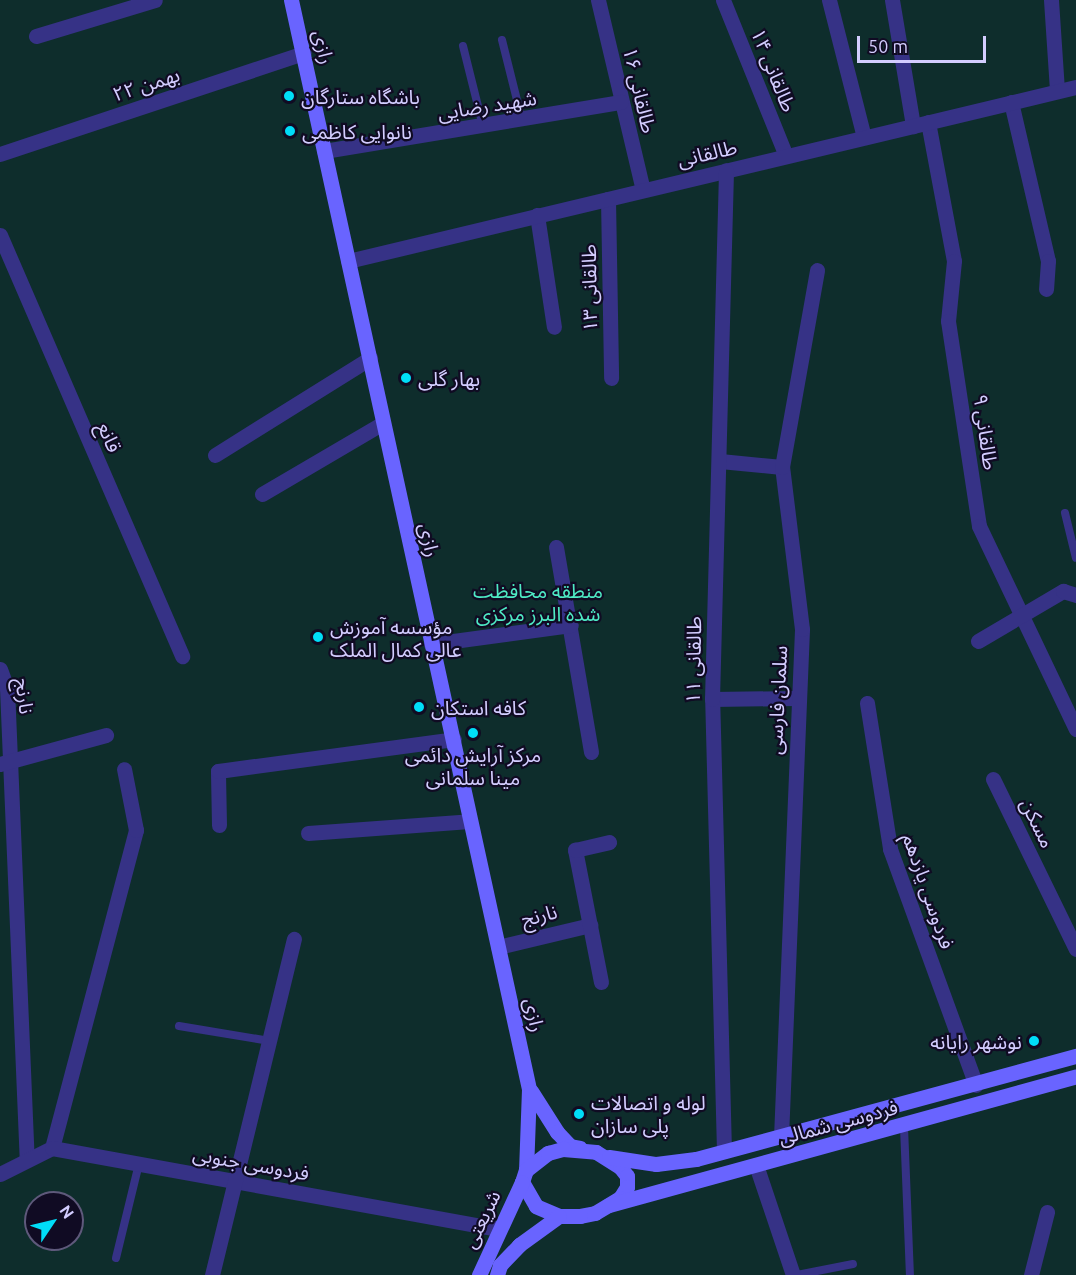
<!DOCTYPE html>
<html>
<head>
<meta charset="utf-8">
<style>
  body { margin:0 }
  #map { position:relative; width:1076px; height:1275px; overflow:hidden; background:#100b23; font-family:Ubuntu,"Noto Sans Arabic",sans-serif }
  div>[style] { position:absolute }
  .green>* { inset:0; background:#0e2d2c }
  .lane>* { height:8px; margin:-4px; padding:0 4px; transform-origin:4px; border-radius:4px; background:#363286 }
  .street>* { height:15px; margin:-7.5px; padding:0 7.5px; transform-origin:7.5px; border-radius:7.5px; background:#363286 }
  .secondary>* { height:15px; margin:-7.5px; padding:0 7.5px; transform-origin:7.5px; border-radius:7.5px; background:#6964ff }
  .dots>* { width:16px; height:16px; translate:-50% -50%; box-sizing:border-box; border:3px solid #100b23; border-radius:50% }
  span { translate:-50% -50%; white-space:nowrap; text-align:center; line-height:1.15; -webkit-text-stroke:4.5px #100b23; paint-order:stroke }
  .street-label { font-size:20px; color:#d3cdff }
  .poi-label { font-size:20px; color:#d3cdff }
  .left { translate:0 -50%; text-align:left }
  .right { translate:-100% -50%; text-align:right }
  .park-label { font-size:20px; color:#4eeac4 }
  .north { position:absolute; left:24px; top:1191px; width:60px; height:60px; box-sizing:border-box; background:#100b23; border:2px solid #5e597b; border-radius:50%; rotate:55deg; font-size:16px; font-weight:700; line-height:24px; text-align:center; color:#d3cdff }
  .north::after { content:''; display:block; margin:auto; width:21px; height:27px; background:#00ddf8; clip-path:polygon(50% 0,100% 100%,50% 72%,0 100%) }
  .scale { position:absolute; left:857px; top:36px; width:129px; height:27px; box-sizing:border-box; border:3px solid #d3cdff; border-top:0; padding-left:8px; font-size:18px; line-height:21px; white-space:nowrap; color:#d3cdff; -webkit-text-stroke:4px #100b23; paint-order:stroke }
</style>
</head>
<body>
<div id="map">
  <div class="green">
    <i style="clip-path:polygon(evenodd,0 0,1076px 0,1076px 1275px,0 1275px,0 0,36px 1203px,72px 1203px,72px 1239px,36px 1239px,36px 1203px)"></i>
  </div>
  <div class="lane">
    <i style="left:502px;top:40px;width:82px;rotate:76deg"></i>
    <i style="left:463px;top:46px;width:82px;rotate:76deg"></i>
    <i style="left:1065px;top:513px;width:46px;rotate:76.3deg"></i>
    <i style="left:179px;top:1026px;width:92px;rotate:9.4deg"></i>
    <i style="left:904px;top:1127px;width:148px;rotate:87.7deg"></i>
    <i style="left:116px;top:1258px;width:97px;rotate:-76.3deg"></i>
    <i style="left:797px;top:1275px;width:57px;rotate:-11.1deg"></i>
  </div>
  <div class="street">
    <i style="left:598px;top:0;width:195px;rotate:76.7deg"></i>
    <i style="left:723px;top:0;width:168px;rotate:68deg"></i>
    <i style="left:829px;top:0;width:141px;rotate:75.7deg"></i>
    <i style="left:892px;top:0;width:128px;rotate:80.5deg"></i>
    <i style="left:1051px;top:0;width:91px;rotate:86.2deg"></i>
    <i style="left:36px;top:36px;width:124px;rotate:-16.8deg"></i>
    <i style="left:1011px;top:102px;width:163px;rotate:76.9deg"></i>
    <i style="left:1048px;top:261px;width:28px;rotate:94deg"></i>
    <i style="left:928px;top:122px;width:141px;rotate:79.4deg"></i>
    <i style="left:954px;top:261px;width:60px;rotate:95.7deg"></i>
    <i style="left:948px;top:321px;width:207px;rotate:81.4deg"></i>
    <i style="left:979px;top:526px;width:225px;rotate:64.5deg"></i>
    <i style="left:324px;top:151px;width:301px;rotate:-9.4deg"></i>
    <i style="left:0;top:154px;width:320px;rotate:-18.4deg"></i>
    <i style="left:608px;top:199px;width:179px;rotate:89deg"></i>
    <i style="left:537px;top:215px;width:113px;rotate:81.4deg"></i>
    <i style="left:0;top:235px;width:459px;rotate:66.6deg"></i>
    <i style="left:348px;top:261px;width:749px;rotate:-13.44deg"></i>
    <i style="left:215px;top:455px;width:183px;rotate:-32deg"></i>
    <i style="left:720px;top:461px;width:62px;rotate:5.5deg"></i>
    <i style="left:262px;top:494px;width:140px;rotate:-30.4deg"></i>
    <i style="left:556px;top:547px;width:208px;rotate:80.3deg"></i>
    <i style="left:978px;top:641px;width:99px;rotate:-30.5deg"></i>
    <i style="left:1063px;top:591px;width:14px;rotate:17deg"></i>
    <i style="left:431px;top:644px;width:141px;rotate:-7.7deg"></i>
    <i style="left:0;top:669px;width:20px;rotate:70deg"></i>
    <i style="left:7px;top:688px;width:472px;rotate:87.6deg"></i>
    <i style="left:712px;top:699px;width:85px;rotate:-0.7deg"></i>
    <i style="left:867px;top:703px;width:148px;rotate:81deg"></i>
    <i style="left:890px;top:849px;width:251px;rotate:70deg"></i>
    <i style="left:0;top:764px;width:110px;rotate:-15.3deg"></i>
    <i style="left:993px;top:779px;width:189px;rotate:64deg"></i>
    <i style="left:219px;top:825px;width:54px;rotate:-91.1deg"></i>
    <i style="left:218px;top:771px;width:238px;rotate:-7.7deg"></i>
    <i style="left:308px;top:833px;width:162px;rotate:-4.2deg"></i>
    <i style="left:498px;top:947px;width:95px;rotate:-13.4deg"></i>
    <i style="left:601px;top:982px;width:135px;rotate:-101.1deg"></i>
    <i style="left:575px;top:850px;width:35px;rotate:-13deg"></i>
    <i style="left:781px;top:1137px;width:508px;rotate:-87.63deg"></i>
    <i style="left:802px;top:629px;width:163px;rotate:-97deg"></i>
    <i style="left:782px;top:467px;width:200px;rotate:-79.9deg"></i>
    <i style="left:52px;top:1148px;width:329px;rotate:-75.2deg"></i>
    <i style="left:136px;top:830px;width:62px;rotate:-101.1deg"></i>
    <i style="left:724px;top:1151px;width:452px;rotate:-91.5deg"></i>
    <i style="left:712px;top:699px;width:529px;rotate:-88.48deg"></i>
    <i style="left:756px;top:1165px;width:116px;rotate:71.4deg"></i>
    <i style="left:0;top:1174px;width:58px;rotate:-26.6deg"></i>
    <i style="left:52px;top:1148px;width:454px;rotate:10.3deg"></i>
    <i style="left:212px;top:1275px;width:346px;rotate:-76.3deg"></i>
    <i style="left:1031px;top:1275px;width:65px;rotate:-75.7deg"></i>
  </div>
  <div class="secondary">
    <i style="left:291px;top:0;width:1115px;rotate:77.67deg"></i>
    <i style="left:529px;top:1089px;width:81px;rotate:92.1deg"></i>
    <i style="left:531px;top:1091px;width:49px;rotate:57.6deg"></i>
    <i style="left:557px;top:1132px;width:19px;rotate:47deg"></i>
    <i style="left:570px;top:1146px;width:10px;rotate:11deg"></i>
    <i style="left:563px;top:1149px;width:33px;rotate:5deg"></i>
    <i style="left:596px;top:1152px;width:28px;rotate:32deg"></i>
    <i style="left:620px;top:1167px;width:11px;rotate:52deg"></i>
    <i style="left:627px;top:1176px;width:11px;rotate:90deg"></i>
    <i style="left:627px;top:1187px;width:13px;rotate:122deg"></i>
    <i style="left:620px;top:1198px;width:29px;rotate:149deg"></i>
    <i style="left:595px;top:1213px;width:15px;rotate:169deg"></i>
    <i style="left:580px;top:1216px;width:21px;rotate:180deg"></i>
    <i style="left:559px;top:1216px;width:25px;rotate:-157deg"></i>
    <i style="left:536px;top:1206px;width:28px;rotate:-120deg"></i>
    <i style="left:522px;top:1182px;width:13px;rotate:-72deg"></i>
    <i style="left:526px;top:1170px;width:28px;rotate:-38deg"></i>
    <i style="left:548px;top:1153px;width:16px;rotate:-15deg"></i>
    <i style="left:609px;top:1157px;width:48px;rotate:8.5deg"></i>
    <i style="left:656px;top:1164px;width:40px;rotate:-7.1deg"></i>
    <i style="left:696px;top:1159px;width:394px;rotate:-15.2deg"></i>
    <i style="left:609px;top:1205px;width:484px;rotate:-15.4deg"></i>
    <i style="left:479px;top:1275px;width:102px;rotate:-65.2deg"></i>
    <i style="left:497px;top:1275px;width:10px;rotate:-73deg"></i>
    <i style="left:500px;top:1265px;width:28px;rotate:-46deg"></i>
    <i style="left:519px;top:1245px;width:49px;rotate:-35.9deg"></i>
  </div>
  <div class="dots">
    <i style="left:289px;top:96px;background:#00ddf8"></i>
    <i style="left:290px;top:131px;background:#00ddf8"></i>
    <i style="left:406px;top:378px;background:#00ddf8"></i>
    <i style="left:318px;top:637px;background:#00ddf8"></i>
    <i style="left:419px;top:707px;background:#00ddf8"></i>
    <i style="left:473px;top:733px;background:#00ddf8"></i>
    <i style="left:1034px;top:1041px;background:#00ddf8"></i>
    <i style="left:579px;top:1114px;background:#00ddf8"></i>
  </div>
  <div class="street-label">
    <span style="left:324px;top:47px;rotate:77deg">رازی</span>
    <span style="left:774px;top:70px;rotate:68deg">طالقانی ۱۴</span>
    <span style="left:146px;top:84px;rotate:-18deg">۲۲ بهمن</span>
    <span style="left:640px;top:90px;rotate:77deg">طالقانی ۱۶</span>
    <span style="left:487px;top:105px;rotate:-9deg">شهید رضایی</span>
    <span style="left:707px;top:153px;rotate:-13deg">طالقانی</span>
    <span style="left:589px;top:288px;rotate:-91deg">طالقانی ۱۳</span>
    <span style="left:986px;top:432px;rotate:82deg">طالقانی ۹</span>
    <span style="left:110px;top:437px;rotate:67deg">قانع</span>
    <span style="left:430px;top:540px;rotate:78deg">رازی</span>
    <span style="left:693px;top:660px;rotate:-89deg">طالقانی ۱۱</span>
    <span style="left:25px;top:696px;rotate:83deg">نارنج</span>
    <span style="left:777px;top:700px;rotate:-87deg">سلمان فارسی</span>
    <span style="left:1038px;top:823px;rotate:64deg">مسکن</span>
    <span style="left:929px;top:891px;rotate:71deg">فردوسی یازدهم</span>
    <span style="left:539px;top:915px;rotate:-14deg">نارنج</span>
    <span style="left:535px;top:1015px;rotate:78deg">رازی</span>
    <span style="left:838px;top:1122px;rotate:-15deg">فردوسی شمالی</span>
    <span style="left:251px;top:1163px;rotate:10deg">فردوسی جنوبی</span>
    <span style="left:481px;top:1219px;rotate:-64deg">شریعتی</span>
  </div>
  <div class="poi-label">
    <span class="left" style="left:301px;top:96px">باشگاه ستارگان</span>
    <span class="left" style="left:302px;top:131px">نانوایی کاظمی</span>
    <span class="left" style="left:418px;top:378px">بهار گلی</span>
    <span class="left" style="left:330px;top:638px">مؤسسه آموزش<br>عالی کمال الملک</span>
    <span class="left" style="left:431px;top:707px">کافه استکان</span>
    <span style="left:473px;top:766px">مرکز آرایش دائمی<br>مینا سلمانی</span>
    <span class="right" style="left:1022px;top:1041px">نوشهر رایانه</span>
    <span class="left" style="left:591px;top:1114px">لوله و اتصالات<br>پلی سازان</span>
  </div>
  <div class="park-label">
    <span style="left:538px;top:602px">منطقه محافظت<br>شده البرز مرکزی</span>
  </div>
  <div class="north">N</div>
  <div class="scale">50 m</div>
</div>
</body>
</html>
